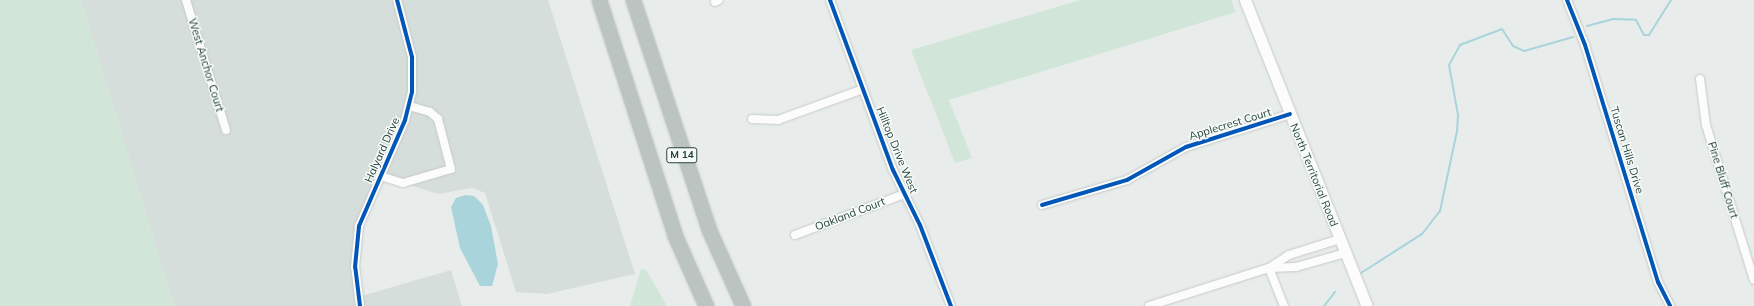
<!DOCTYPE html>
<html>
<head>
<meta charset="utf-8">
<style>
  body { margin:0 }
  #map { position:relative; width:1754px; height:306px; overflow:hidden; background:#e8edeb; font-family:Mulish,sans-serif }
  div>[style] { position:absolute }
  .built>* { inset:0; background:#d6dedb }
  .green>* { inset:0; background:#d1e6d8 }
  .water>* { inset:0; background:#a9d4db }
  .stream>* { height:2px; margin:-1px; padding:0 1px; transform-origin:1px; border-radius:1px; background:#a9d4db }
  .roads { filter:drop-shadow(0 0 1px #c5cac8) drop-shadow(0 0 1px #c5cac8) }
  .minor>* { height:8px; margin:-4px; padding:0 4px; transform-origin:4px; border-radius:4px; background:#fcfcfc }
  .secondary>* { height:11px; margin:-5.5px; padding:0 5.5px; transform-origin:5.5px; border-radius:5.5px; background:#fcfcfc }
  .motorway>* { height:15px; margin:-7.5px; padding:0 7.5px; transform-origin:7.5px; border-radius:7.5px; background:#bcc4c2 }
  .cycleway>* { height:4px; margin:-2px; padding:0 2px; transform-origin:2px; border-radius:2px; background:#0057b8 }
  span { translate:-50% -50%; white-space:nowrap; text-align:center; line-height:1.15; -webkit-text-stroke:3px #f7fbf9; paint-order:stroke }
  .shield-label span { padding:1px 3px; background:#f7fbf9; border:1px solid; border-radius:3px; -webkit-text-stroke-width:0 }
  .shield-label { font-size:10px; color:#24423a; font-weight:700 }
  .street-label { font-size:11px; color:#24423a }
</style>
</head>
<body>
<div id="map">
  <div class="built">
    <i style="clip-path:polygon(81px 0,548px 0,635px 274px,547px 294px,516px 292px,485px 193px,472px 188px,438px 194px,381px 176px,359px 226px,358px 297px,451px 270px,462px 306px,174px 306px)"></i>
  </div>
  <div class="green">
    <i style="clip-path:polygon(0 0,81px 0,174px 306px,0 306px)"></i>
    <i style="clip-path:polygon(1080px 0,1231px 0,1236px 12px,949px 100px,972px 158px,955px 163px,911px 50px)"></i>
    <i style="clip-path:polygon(641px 269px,646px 270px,667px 306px,630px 306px)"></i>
  </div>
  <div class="water">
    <i style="clip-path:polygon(465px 195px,474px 196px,483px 205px,491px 226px,498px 264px,492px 286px,480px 286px,460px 248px,451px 207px,456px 198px)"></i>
  </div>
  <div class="stream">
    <i style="left:1587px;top:26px;width:27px;rotate:-15deg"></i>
    <i style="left:1613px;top:19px;width:23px;rotate:2deg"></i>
    <i style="left:1636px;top:20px;width:17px;rotate:62deg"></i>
    <i style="left:1644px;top:35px;width:5px"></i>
    <i style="left:1649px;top:35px;width:41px;rotate:-57.8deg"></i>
    <i style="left:1361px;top:273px;width:72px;rotate:-32.6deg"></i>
    <i style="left:1422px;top:234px;width:29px;rotate:-52deg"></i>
    <i style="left:1440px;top:211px;width:82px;rotate:-78deg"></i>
    <i style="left:1457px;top:131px;width:16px;rotate:-86deg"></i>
    <i style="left:1458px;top:115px;width:51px;rotate:-100.2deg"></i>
    <i style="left:1449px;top:65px;width:23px;rotate:-61deg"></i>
    <i style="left:1460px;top:45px;width:45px;rotate:-20.9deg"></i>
    <i style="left:1502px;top:29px;width:20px;rotate:57deg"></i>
    <i style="left:1513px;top:46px;width:12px;rotate:24deg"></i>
    <i style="left:1524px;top:51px;width:51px;rotate:-15.9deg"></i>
    <i style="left:1324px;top:306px;width:18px;rotate:-52deg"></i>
  </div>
  <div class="roads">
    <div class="minor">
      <i style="left:186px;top:0;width:136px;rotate:72.9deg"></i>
      <i style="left:830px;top:0;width:181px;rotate:69.7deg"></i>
      <i style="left:893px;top:170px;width:61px;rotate:63.9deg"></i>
      <i style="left:920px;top:225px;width:87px;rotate:69.1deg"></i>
      <i style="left:1567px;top:0;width:48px;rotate:68.2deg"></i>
      <i style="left:1585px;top:45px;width:248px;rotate:72.9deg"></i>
      <i style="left:1658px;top:282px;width:27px;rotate:63deg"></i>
      <i style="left:715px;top:2px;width:4px;rotate:-27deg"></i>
      <i style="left:1700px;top:79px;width:46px;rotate:82.6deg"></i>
      <i style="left:1706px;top:125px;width:162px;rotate:72.8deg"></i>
      <i style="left:752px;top:119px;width:26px;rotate:2deg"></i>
      <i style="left:778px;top:120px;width:90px;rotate:-20deg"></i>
      <i style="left:380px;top:176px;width:24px;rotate:17deg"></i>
      <i style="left:403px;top:183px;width:50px;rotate:-16.3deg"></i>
      <i style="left:451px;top:169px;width:52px;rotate:-104.6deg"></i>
      <i style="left:438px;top:119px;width:11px;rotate:-139deg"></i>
      <i style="left:430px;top:112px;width:22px;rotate:-164deg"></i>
      <i style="left:1042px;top:205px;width:89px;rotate:-16.4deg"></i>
      <i style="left:1127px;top:180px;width:68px;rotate:-29.2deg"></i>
      <i style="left:1186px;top:147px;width:109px;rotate:-17.6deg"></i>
      <i style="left:795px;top:235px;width:116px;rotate:-20.6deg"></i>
      <i style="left:1269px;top:268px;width:27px;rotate:-2deg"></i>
      <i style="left:1296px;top:267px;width:51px;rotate:-15.9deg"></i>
      <i style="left:1269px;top:268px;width:41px;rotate:68.5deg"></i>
      <i style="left:360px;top:306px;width:39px;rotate:-97deg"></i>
      <i style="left:355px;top:267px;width:41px;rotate:-84.4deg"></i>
      <i style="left:359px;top:226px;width:116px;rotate:-66.5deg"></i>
      <i style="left:405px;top:120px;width:29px;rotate:-76deg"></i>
      <i style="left:412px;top:92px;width:35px;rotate:-90deg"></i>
      <i style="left:412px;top:57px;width:59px;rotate:-104.7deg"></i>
      <i style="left:1149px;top:306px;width:126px;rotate:-17.6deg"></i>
      <i style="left:1269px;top:268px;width:24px;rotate:-33deg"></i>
      <i style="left:1289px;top:255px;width:53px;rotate:-17.4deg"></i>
    </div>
    <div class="secondary">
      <i style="left:1245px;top:0;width:329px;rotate:68.3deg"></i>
    </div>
    <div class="motorway">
      <i style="left:599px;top:0;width:248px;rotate:72.1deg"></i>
      <i style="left:675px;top:236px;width:77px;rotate:66.1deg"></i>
      <i style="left:633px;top:0;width:242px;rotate:71.7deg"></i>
      <i style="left:709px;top:230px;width:83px;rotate:65.9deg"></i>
    </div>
  </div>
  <div class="cycleway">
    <i style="left:830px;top:0;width:181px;rotate:69.7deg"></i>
    <i style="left:893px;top:170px;width:61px;rotate:63.9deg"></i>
    <i style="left:920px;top:225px;width:87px;rotate:69.1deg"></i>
    <i style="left:1567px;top:0;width:48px;rotate:68.2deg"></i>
    <i style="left:1585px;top:45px;width:248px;rotate:72.9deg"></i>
    <i style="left:1658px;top:282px;width:27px;rotate:63deg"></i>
    <i style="left:1042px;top:205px;width:89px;rotate:-16.4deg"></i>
    <i style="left:1127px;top:180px;width:68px;rotate:-29.2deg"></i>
    <i style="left:1186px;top:147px;width:109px;rotate:-17.6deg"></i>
    <i style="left:360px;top:306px;width:39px;rotate:-97deg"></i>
    <i style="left:355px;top:267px;width:41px;rotate:-84.4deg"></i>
    <i style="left:359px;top:226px;width:116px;rotate:-66.5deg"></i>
    <i style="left:405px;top:120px;width:29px;rotate:-76deg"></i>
    <i style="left:412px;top:92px;width:35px;rotate:-90deg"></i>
    <i style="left:412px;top:57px;width:59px;rotate:-104.7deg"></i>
  </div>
  <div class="shield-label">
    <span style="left:682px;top:155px">M 14</span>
  </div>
  <div class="street-label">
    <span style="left:206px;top:65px;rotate:73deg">West Anchor Court</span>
    <span style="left:1230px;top:124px;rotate:-17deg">Applecrest Court</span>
    <span style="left:382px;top:150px;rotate:-66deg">Halyard Drive</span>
    <span style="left:897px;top:150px;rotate:68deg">Hilltop Drive West</span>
    <span style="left:1627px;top:150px;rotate:73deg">Tuscan Hills Drive</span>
    <span style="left:1314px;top:175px;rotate:68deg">North Territorial Road</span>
    <span style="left:1723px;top:180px;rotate:73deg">Pine Bluff Court</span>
    <span style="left:850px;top:214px;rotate:-21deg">Oakland Court</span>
  </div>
</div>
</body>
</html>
